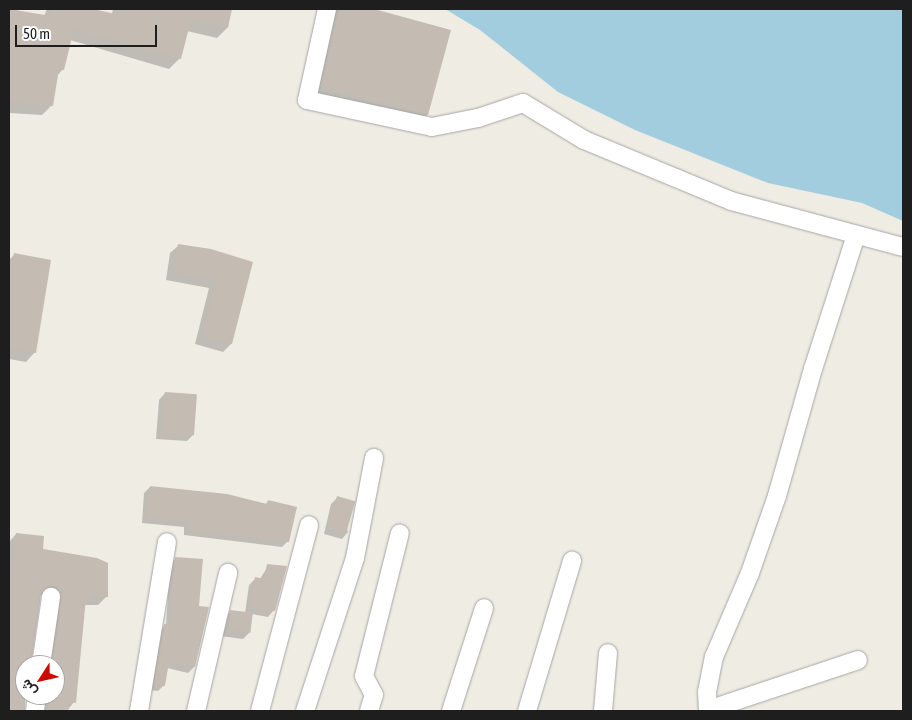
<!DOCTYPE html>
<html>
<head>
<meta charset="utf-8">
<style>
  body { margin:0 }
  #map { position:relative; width:912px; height:720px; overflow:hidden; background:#efece3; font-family:"Asap Condensed",Vazirmatn,sans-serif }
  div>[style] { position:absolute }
  .water>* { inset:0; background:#a2cdde }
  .shadow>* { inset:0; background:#0003 }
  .building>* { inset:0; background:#c4bcb3; transform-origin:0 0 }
  .roads { filter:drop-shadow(0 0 1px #a5a5a5) drop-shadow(0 0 1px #a5a5a5) }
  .minor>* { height:18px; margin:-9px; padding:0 9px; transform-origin:9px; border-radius:9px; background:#fff }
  span { translate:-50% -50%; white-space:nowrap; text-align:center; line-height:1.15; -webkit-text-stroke:4px #fff; paint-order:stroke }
  .frame { position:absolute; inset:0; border:10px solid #1e1e1e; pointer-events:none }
  .north { position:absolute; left:15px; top:655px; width:50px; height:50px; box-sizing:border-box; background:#fff; border:1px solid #a5a5a5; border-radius:50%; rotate:235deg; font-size:14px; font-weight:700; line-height:20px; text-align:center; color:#1e1e1e }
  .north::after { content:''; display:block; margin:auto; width:18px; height:22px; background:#cc0b00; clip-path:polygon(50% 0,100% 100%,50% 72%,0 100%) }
  .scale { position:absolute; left:15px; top:25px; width:142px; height:22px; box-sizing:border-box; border:2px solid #1e1e1e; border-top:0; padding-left:6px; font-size:15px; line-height:18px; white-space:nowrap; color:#1e1e1e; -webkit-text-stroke:4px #fff; paint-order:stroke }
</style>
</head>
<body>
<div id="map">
  <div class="water">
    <i style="clip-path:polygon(445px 9px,903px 9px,903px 221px,862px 203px,768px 183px,635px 130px,558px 92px,480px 30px)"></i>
  </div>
  <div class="shadow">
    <i style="clip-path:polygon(9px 9px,44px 16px,47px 9px,90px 9px,112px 14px,113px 9px,231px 9px,227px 28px,217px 38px,187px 31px,180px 58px,169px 69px,70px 40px,63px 69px,57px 76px,52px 105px,42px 115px,9px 113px)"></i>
    <i style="clip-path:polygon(335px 9px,369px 9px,450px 31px,427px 115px,415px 127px,309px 99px)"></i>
    <i style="clip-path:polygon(179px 245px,251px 263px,231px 344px,223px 352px,195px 344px,209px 288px,166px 280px,170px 253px)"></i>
    <i style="clip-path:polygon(15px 254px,35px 352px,26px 362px,9px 359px,9px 260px)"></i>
    <i style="clip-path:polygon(165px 393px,193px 435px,187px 441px,156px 439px,159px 400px)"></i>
    <i style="clip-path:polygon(150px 487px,265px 505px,268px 501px,288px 541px,282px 547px,184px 535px,184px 527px,142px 523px,144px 493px)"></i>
    <i style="clip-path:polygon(337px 498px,348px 532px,342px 539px,324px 534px,331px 504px)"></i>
    <i style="clip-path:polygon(16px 534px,107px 596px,98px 605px,84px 605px,74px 702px,67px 711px,38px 711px,33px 695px,55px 695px,55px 665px,45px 665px,44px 594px,39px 595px,30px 665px,25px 665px,24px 711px,9px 711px,9px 542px)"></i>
    <i style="clip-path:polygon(176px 558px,198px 607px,194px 667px,188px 673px,167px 668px,164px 685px,158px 691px,149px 690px,159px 631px,166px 625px,170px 564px)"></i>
    <i style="clip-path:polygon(268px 566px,274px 610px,268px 617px,252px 614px,249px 633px,243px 639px,220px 636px,225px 618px,231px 611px,245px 613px,249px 585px,255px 579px,260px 579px)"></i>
  </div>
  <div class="building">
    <i style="clip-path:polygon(9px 9px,51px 16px,53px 9px,93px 9px,120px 15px,121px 9px,232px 9px,228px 28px,191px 20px,181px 59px,74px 29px,64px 70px,59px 69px,53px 106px,9px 101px)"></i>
    <i style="clip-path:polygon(340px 9px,374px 9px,451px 30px,428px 115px,321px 86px)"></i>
    <i style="clip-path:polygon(178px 244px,211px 249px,253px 262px,232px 344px,202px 336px,217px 280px,174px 272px)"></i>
    <i style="clip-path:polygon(14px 253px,51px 260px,36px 353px,9px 348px,9px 286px)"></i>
    <i style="left:165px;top:392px;width:32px;height:41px;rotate:4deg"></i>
    <i style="clip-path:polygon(150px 486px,227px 494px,267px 504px,268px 500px,297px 507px,289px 542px,189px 530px,190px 521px,147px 518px)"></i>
    <i style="left:337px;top:496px;width:19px;height:33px;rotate:16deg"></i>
    <i style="clip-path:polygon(16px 533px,44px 536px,43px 549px,97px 558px,108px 563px,108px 597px,86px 598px,76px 703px,70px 702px,68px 711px,46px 711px,47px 695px,55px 695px,55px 665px,52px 665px,62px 599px,58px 589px,52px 586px,47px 587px,41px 595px,31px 665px,25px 665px,25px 711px,9px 711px,11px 693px,9px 693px,9px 606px,14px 579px)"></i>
    <i style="clip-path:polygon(175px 557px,203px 559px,199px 606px,209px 607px,195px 667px,169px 662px,165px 686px,154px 684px,164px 624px,172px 625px)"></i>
    <i style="clip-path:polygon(267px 564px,287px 566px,275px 611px,250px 607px,255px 577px,264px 579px)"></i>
    <i style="left:230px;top:610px;width:23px;height:20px;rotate:7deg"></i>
  </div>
  <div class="roads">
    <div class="minor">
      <i style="left:327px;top:9px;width:93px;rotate:102.4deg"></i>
      <i style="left:307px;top:100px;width:128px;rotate:12.2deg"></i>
      <i style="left:432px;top:127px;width:47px;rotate:-11.1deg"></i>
      <i style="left:478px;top:118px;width:47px;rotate:-18.4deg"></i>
      <i style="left:523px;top:103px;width:71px;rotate:31.2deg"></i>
      <i style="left:584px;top:140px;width:159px;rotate:22.5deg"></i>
      <i style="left:731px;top:201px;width:178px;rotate:15deg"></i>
      <i style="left:41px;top:665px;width:69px;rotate:-81.6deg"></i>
      <i style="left:708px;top:710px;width:158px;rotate:-18.4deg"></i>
      <i style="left:35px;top:711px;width:16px;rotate:-83deg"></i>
      <i style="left:139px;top:711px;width:171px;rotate:-80.6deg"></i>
      <i style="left:196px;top:711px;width:142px;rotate:-76.9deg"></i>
      <i style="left:260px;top:711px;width:192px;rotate:-75.2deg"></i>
      <i style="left:305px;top:711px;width:161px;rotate:-71.9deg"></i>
      <i style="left:355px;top:558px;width:102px;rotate:-79.2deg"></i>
      <i style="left:369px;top:711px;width:17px;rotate:-73deg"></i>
      <i style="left:374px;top:695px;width:21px;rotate:-118deg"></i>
      <i style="left:364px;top:676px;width:147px;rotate:-75.9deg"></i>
      <i style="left:451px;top:711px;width:108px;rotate:-72.2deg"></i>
      <i style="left:527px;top:711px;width:157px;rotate:-73.3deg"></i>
      <i style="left:603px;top:711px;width:58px;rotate:-85.1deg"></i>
      <i style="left:708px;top:711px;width:19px;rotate:-93deg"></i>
      <i style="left:707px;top:692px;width:36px;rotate:-79deg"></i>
      <i style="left:714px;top:657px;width:91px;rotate:-66.8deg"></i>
      <i style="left:750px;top:573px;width:82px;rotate:-70.7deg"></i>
      <i style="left:777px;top:496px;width:132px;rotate:-74.2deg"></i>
      <i style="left:813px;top:369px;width:141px;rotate:-72.2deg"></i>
    </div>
  </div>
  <div class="frame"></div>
  <div class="north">ش</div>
  <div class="scale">50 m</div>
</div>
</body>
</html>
